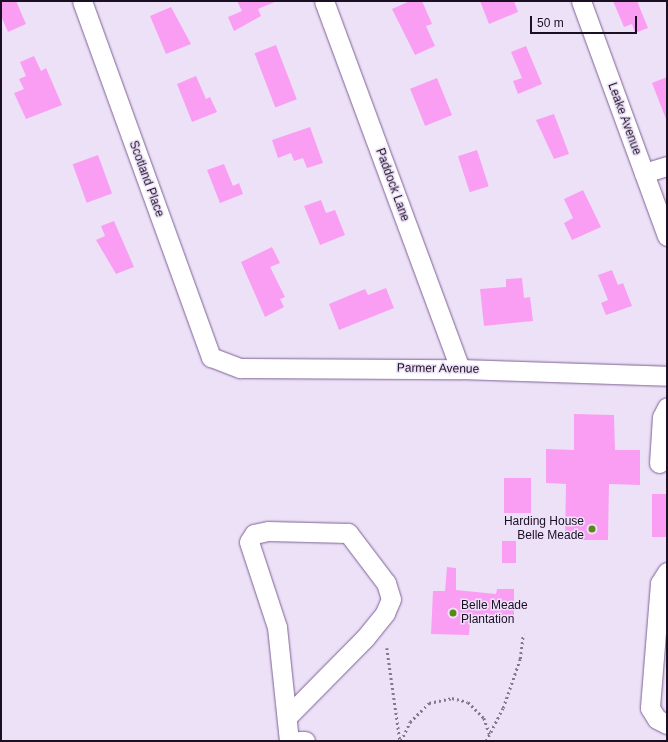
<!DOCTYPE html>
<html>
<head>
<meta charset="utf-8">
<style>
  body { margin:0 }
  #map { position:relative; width:668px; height:742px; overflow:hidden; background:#ede1f8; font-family:Arial,sans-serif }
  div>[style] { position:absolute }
  .building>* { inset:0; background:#fa9ef3; transform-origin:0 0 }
  .path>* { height:2.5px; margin-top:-1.25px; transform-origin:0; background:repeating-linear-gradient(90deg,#84788e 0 2px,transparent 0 5px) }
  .roads { filter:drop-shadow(0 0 1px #7e6195) drop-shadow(0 0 1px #7e6195) }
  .minor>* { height:19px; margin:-9.5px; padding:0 9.5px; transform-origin:9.5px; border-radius:9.5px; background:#fff }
  .dots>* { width:11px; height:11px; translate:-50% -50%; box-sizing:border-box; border:2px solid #ede1f8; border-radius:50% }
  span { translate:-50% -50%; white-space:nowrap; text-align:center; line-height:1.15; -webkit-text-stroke:3px #ede1f8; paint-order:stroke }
  .street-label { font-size:12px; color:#1b0f24 }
  .poi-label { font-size:12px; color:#1b0f24 }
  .right { translate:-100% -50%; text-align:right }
  .left { translate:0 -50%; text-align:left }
  .frame { position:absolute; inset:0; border:2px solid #1b0f24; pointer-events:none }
  .scale { position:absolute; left:530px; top:16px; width:107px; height:18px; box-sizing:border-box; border:2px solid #1b0f24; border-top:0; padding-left:5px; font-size:12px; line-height:14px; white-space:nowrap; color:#1b0f24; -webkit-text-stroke:3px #ede1f8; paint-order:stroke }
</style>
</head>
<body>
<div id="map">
  <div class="building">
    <i style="clip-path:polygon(1px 1px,16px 1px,26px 24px,8px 32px,1px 16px)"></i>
    <i style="clip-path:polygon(237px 1px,277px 1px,258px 9px,261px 16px,234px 31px,228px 17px,242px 11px)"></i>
    <i style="clip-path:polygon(410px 1px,422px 1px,432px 24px,426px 26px,435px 46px,415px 55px,392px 9px)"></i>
    <i style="clip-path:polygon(480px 1px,514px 1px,518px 12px,489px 24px)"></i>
    <i style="clip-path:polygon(613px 1px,637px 1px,648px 28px,635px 33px,632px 24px,624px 27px)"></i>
    <i style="clip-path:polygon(171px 7px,191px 44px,166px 54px,150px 16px)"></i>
    <i style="left:276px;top:45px;width:58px;height:23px;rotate:69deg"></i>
    <i style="clip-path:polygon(526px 46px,542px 84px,518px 94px,513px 81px,522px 78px,511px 52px)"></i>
    <i style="clip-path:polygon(34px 56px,41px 71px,46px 68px,62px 105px,26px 119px,14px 93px,24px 89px,19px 79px,26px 76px,20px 62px)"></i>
    <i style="clip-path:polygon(196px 76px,206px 99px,210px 97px,217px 112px,192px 122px,177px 84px)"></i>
    <i style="clip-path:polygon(667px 77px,667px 119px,666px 119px,652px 83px)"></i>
    <i style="left:437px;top:78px;width:40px;height:29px;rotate:68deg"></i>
    <i style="clip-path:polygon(554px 114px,569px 154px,554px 159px,536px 120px)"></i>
    <i style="clip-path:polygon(310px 127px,323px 163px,307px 168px,303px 158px,294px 161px,291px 153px,278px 158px,272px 140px)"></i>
    <i style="left:477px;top:150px;width:38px;height:20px;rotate:72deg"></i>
    <i style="left:98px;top:155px;width:41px;height:27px;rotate:70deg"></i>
    <i style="clip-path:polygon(224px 164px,233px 186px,239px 183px,243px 194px,220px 203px,207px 170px)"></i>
    <i style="clip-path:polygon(583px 190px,601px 227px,572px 240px,564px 223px,573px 218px,564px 199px)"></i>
    <i style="clip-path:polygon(321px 200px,326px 213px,335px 210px,345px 235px,320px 245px,304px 206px)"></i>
    <i style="clip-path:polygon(114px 221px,134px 267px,116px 274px,96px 240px,105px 236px,101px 226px)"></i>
    <i style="clip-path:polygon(272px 247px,280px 263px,270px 267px,285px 297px,280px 299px,284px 307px,265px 317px,241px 262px)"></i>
    <i style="clip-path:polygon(612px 270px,618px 285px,623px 283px,632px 306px,606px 315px,601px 303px,608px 300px,598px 275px)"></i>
    <i style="clip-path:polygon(522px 278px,524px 298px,530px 297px,533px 321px,484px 326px,480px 289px,506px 287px,506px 279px)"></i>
    <i style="clip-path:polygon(386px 288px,394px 308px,339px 330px,329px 304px,365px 289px,368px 295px)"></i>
    <i style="clip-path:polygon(574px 414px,614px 415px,615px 450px,640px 450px,640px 485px,609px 484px,608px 540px,565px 540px,566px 484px,546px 483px,546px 449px,574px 450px)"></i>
    <i style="left:504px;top:478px;width:27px;height:35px"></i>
    <i style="left:652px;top:494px;width:15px;height:43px"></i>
    <i style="left:502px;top:541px;width:14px;height:22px"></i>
    <i style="clip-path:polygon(447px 567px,456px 568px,456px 590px,496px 594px,497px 589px,514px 589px,514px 617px,478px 617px,478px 622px,470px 622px,469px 635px,431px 634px,433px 591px,445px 591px)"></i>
  </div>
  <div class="path">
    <i style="left:387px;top:648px;width:94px;rotate:82deg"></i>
    <i style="left:401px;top:741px;width:21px;rotate:-65deg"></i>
    <i style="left:410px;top:722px;width:27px;rotate:-45deg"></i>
    <i style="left:429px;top:703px;width:24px;rotate:-12deg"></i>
    <i style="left:452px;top:698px;width:16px;rotate:14deg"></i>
    <i style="left:468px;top:702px;width:23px;rotate:45deg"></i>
    <i style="left:484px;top:718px;width:18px;rotate:71deg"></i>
    <i style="left:486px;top:741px;width:37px;rotate:-63deg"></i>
    <i style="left:503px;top:708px;width:52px;rotate:-70.9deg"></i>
    <i style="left:520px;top:659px;width:25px;rotate:-83deg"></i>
  </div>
  <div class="roads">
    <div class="minor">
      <i style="left:82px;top:1px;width:379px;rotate:70.1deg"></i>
      <i style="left:211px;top:357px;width:31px;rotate:21deg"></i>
      <i style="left:240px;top:368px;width:220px;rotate:0.3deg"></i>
      <i style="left:460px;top:369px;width:207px;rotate:1.9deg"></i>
      <i style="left:324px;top:1px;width:392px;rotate:69.7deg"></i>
      <i style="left:581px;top:1px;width:250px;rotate:69.9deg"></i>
      <i style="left:644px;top:173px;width:24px;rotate:-17deg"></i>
      <i style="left:659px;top:463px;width:46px;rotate:-86.3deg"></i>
      <i style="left:662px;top:417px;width:11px;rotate:-63deg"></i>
      <i style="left:667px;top:572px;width:13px;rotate:122deg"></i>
      <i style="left:660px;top:583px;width:125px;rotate:94.6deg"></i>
      <i style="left:650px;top:708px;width:13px;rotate:58deg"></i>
      <i style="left:657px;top:719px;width:11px;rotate:27deg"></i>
      <i style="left:287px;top:717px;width:111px;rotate:-45.4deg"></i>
      <i style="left:365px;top:638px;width:32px;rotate:-51deg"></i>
      <i style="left:385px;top:613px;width:15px;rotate:-67deg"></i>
      <i style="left:391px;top:599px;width:17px;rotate:-107deg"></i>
      <i style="left:386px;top:583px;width:63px;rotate:-127.2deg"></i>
      <i style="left:348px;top:533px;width:80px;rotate:-178.6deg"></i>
      <i style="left:268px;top:531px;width:14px;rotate:168deg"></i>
      <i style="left:254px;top:534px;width:9px;rotate:122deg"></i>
      <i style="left:249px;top:542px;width:89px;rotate:71.8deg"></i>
      <i style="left:277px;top:627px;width:115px;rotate:84deg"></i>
      <i style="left:299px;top:741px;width:6px"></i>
    </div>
  </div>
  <div class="dots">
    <i style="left:592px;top:529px;background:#5c8716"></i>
    <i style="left:453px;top:613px;background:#5c8716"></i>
  </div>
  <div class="street-label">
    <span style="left:624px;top:119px;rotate:70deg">Leake Avenue</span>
    <span style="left:146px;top:179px;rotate:70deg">Scotland Place</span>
    <span style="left:392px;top:185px;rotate:70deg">Paddock Lane</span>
    <span style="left:438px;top:369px;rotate:1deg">Parmer Avenue</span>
  </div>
  <div class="poi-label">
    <span class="right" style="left:584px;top:529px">Harding House<br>Belle Meade</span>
    <span class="left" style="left:461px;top:613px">Belle Meade<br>Plantation</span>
  </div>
  <div class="frame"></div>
  <div class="scale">50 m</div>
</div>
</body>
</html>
